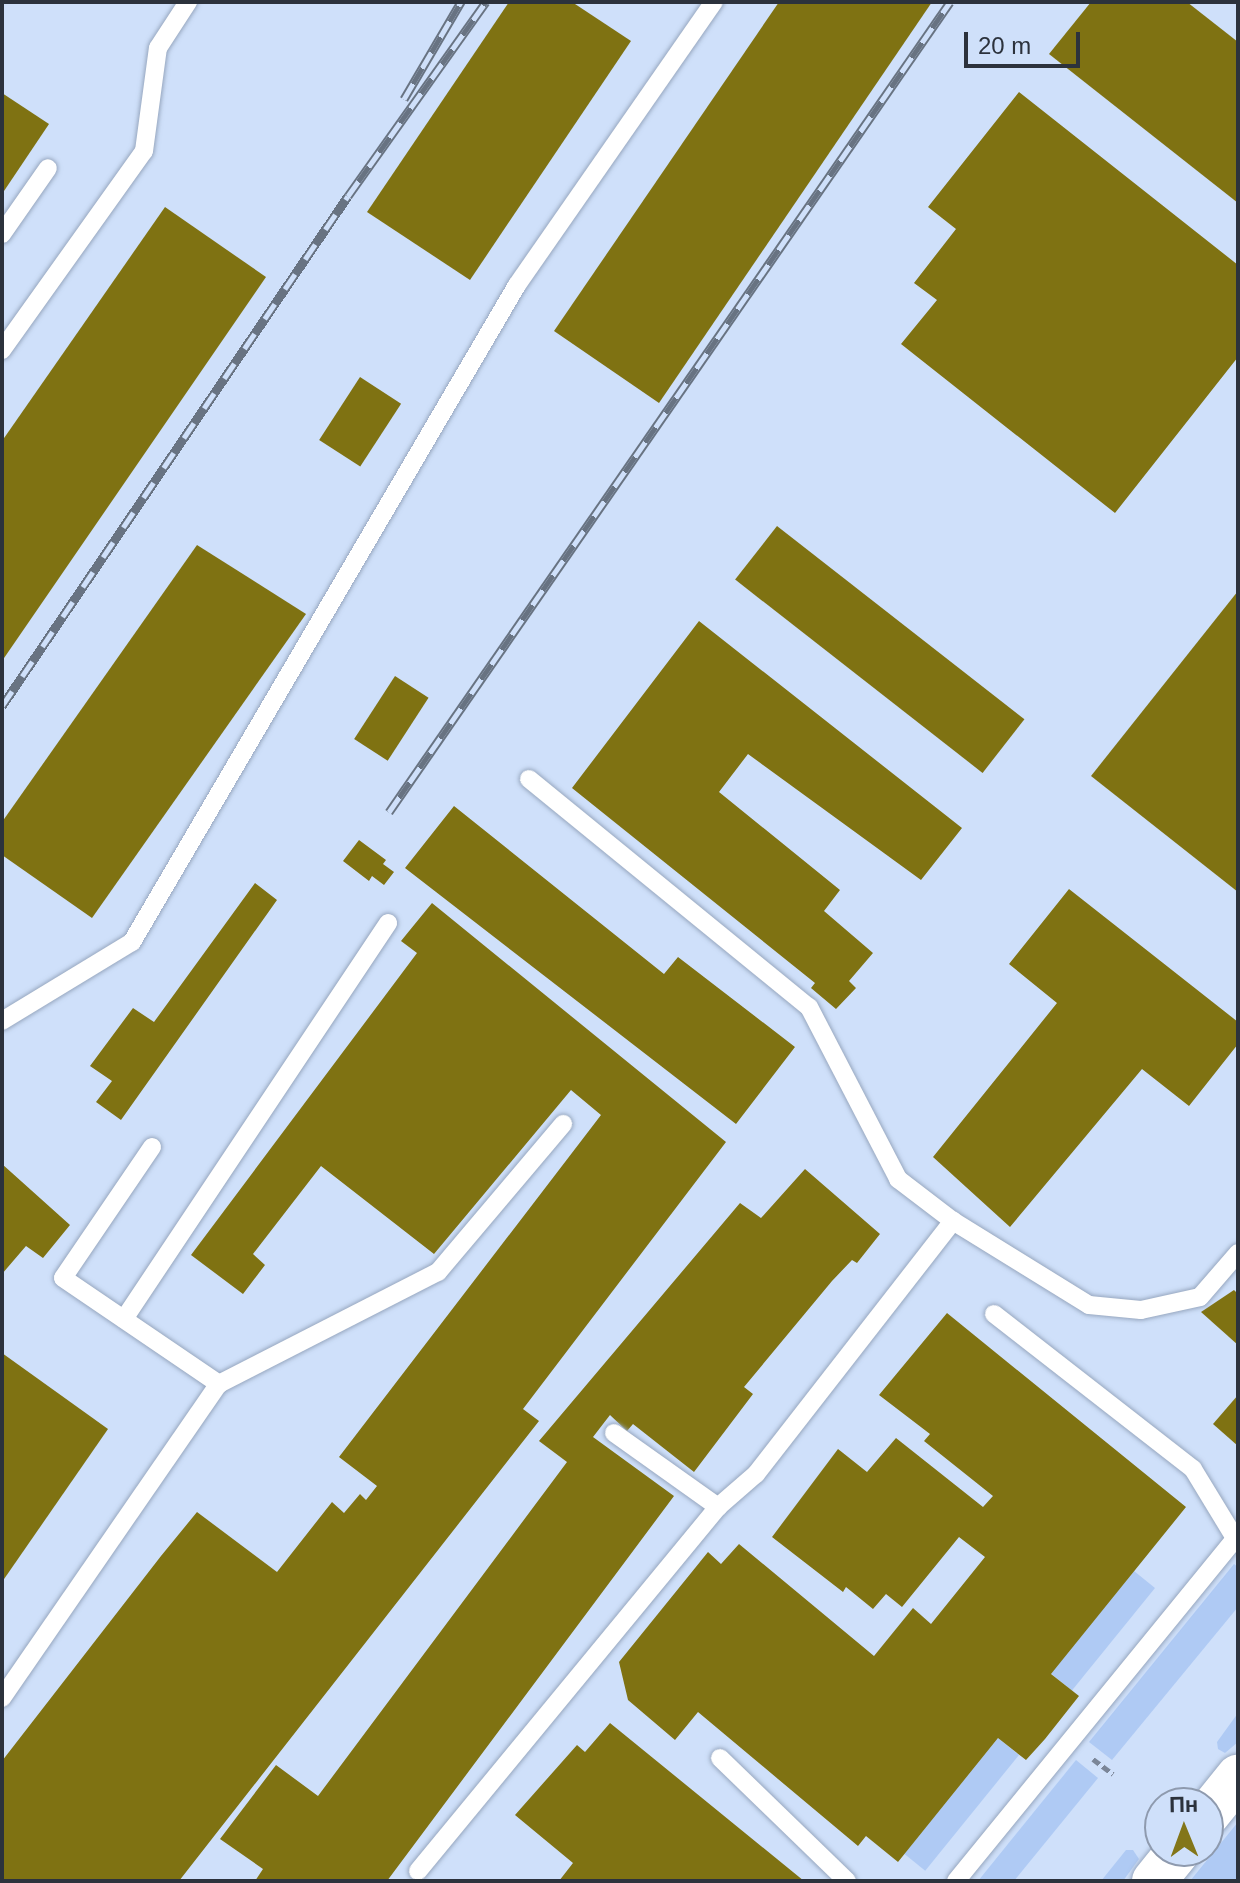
<!DOCTYPE html>
<html>
<head>
<meta charset="utf-8">
<style>
  body { margin:0 }
  #map { position:relative; width:1240px; height:1883px; overflow:hidden; background:#cfe0fa; font-family:Helvetica,sans-serif }
  div>[style] { position:absolute }
  .green>* { inset:0; background:#afcaf4; transform-origin:0 0 }
  .building>* { inset:0; background:#7f7212; transform-origin:0 0 }
  .path>* { height:5px; margin-top:-2.5px; transform-origin:0; background:repeating-linear-gradient(90deg,#7b8698 0 8px,transparent 0 12px) }
  .roads { filter:drop-shadow(0 0 2px #97a7bf) drop-shadow(0 0 2px #97a7bf) }
  .lane>* { height:18px; margin:-9px; padding:0 9px; transform-origin:9px; border-radius:9px; background:#fff }
  .secondary>* { height:44px; margin:-22px; padding:0 22px; transform-origin:22px; border-radius:22px; background:#fff }
  .rail>* { height:9px; margin-top:-4.5px; transform-origin:0; background:repeating-linear-gradient(90deg,#cfe0fa 0 18px,#687382 0 36px); box-sizing:border-box; border-block:2px solid #687382 }
  span { translate:-50% -50%; white-space:nowrap; text-align:center; line-height:1.15; -webkit-text-stroke:8px #cfe0fa; paint-order:stroke }
  .frame { position:absolute; inset:0; border:4px solid #2c323c; pointer-events:none }
  .north { position:absolute; left:1144px; top:1787px; width:80px; height:80px; box-sizing:border-box; background:#cfe0fa; border:2px solid #8e9aae; border-radius:50%; rotate:359deg; font-size:22px; font-weight:700; line-height:32px; text-align:center; color:#2c323c }
  .north::after { content:''; display:block; margin:auto; width:28px; height:36px; background:#837619; clip-path:polygon(50% 0,100% 100%,50% 72%,0 100%) }
  .scale { position:absolute; left:964px; top:32px; width:116px; height:36px; box-sizing:border-box; border:4px solid #2c323c; border-top:0; padding-left:10px; font-size:24px; line-height:28px; white-space:nowrap; color:#2c323c; -webkit-text-stroke:6px #cfe0fa; paint-order:stroke }
</style>
</head>
<body>
<div id="map">
  <div class="green">
    <i style="clip-path:polygon(1234px 1564px,1238px 1567px,1238px 1607px,1112px 1760px,1089px 1742px)"></i>
    <i style="left:1134px;top:1571px;width:27px;height:132px;rotate:39deg"></i>
    <i style="clip-path:polygon(1238px 1713px,1238px 1742px,1225px 1753px,1218px 1749px,1217px 1742px)"></i>
    <i style="left:998px;top:1738px;width:27px;height:149px;rotate:39deg"></i>
    <i style="clip-path:polygon(1076px 1760px,1098px 1778px,1014px 1881px,978px 1881px)"></i>
    <i style="clip-path:polygon(1238px 1822px,1238px 1881px,1190px 1881px)"></i>
    <i style="clip-path:polygon(1126px 1850px,1133px 1850px,1139px 1859px,1123px 1881px,1101px 1881px)"></i>
  </div>
  <div class="building">
    <i style="clip-path:polygon(509px 2px,572px 2px,631px 41px,470px 280px,367px 212px)"></i>
    <i style="clip-path:polygon(779px 2px,932px 2px,659px 403px,554px 331px)"></i>
    <i style="clip-path:polygon(1091px 2px,1187px 2px,1238px 42px,1238px 203px,1049px 54px)"></i>
    <i style="clip-path:polygon(1019px 92px,1238px 265px,1238px 357px,1115px 513px,901px 344px,937px 300px,914px 283px,956px 229px,928px 207px)"></i>
    <i style="clip-path:polygon(2px 93px,49px 124px,2px 194px)"></i>
    <i style="clip-path:polygon(165px 207px,266px 277px,2px 661px,2px 441px)"></i>
    <i style="left:360px;top:377px;width:49px;height:75px;rotate:33deg"></i>
    <i style="left:777px;top:526px;width:314px;height:68px;rotate:38deg"></i>
    <i style="clip-path:polygon(197px 545px,306px 614px,92px 918px,2px 855px,2px 822px)"></i>
    <i style="clip-path:polygon(1238px 591px,1238px 892px,1091px 776px)"></i>
    <i style="clip-path:polygon(699px 621px,962px 828px,921px 880px,748px 754px,719px 792px,840px 890px,824px 911px,873px 953px,849px 981px,856px 988px,836px 1009px,811px 988px,815px 983px,572px 788px)"></i>
    <i style="left:395px;top:676px;width:40px;height:75px;rotate:33deg"></i>
    <i style="clip-path:polygon(454px 806px,664px 974px,678px 957px,795px 1047px,736px 1124px,405px 868px)"></i>
    <i style="clip-path:polygon(359px 840px,386px 860px,383px 864px,394px 872px,384px 885px,372px 876px,369px 881px,343px 861px)"></i>
    <i style="clip-path:polygon(255px 883px,277px 900px,121px 1120px,96px 1102px,112px 1081px,90px 1066px,133px 1008px,154px 1022px)"></i>
    <i style="clip-path:polygon(1069px 889px,1238px 1022px,1238px 1044px,1189px 1106px,1142px 1069px,1010px 1227px,933px 1157px,1057px 1003px,1009px 964px)"></i>
    <i style="clip-path:polygon(432px 903px,726px 1142px,523px 1409px,539px 1421px,179px 1881px,2px 1881px,2px 1761px,161px 1556px,197px 1512px,277px 1572px,332px 1502px,344px 1513px,360px 1494px,366px 1500px,377px 1486px,339px 1457px,601px 1115px,571px 1090px,434px 1254px,321px 1166px,253px 1254px,265px 1265px,243px 1294px,191px 1255px,417px 953px,401px 941px)"></i>
    <i style="clip-path:polygon(2px 1164px,70px 1225px,43px 1258px,26px 1246px,2px 1274px)"></i>
    <i style="clip-path:polygon(805px 1169px,880px 1234px,857px 1263px,852px 1260px,832px 1281px,744px 1387px,753px 1394px,694px 1472px,633px 1424px,627px 1431px,610px 1415px,593px 1437px,674px 1496px,387px 1881px,255px 1881px,263px 1869px,220px 1839px,276px 1765px,318px 1796px,567px 1462px,539px 1441px,740px 1203px,761px 1218px)"></i>
    <i style="clip-path:polygon(1234px 1290px,1238px 1294px,1238px 1345px,1201px 1312px)"></i>
    <i style="clip-path:polygon(947px 1313px,1186px 1507px,1051px 1674px,1079px 1696px,1045px 1739px,1026px 1760px,998px 1738px,898px 1862px,866px 1836px,858px 1846px,698px 1712px,675px 1740px,628px 1700px,619px 1662px,708px 1552px,721px 1564px,739px 1544px,874px 1656px,913px 1608px,931px 1624px,985px 1557px,959px 1537px,902px 1607px,886px 1594px,873px 1609px,846px 1587px,843px 1592px,772px 1537px,838px 1449px,867px 1472px,896px 1438px,983px 1507px,993px 1496px,924px 1441px,930px 1434px,879px 1395px)"></i>
    <i style="clip-path:polygon(2px 1353px,108px 1429px,2px 1582px)"></i>
    <i style="clip-path:polygon(1238px 1395px,1238px 1446px,1213px 1424px)"></i>
    <i style="clip-path:polygon(610px 1723px,804px 1881px,559px 1881px,573px 1863px,515px 1815px,577px 1745px,585px 1752px)"></i>
  </div>
  <div class="path">
    <i style="left:1093px;top:1759px;width:25px;rotate:37deg"></i>
  </div>
  <div class="roads">
    <div class="lane">
      <i style="left:2px;top:234px;width:80px;rotate:-55.1deg"></i>
      <i style="left:2px;top:350px;width:244px;rotate:-54.5deg"></i>
      <i style="left:144px;top:151px;width:104px;rotate:-82.3deg"></i>
      <i style="left:158px;top:48px;width:55px;rotate:-56.9deg"></i>
      <i style="left:529px;top:779px;width:361px;rotate:39.2deg"></i>
      <i style="left:809px;top:1007px;width:194px;rotate:62.6deg"></i>
      <i style="left:898px;top:1179px;width:69px;rotate:37.4deg"></i>
      <i style="left:953px;top:1221px;width:160px;rotate:31.7deg"></i>
      <i style="left:1089px;top:1305px;width:52px;rotate:5.5deg"></i>
      <i style="left:1141px;top:1310px;width:60px;rotate:-12.4deg"></i>
      <i style="left:1200px;top:1297px;width:58px;rotate:-49.2deg"></i>
      <i style="left:2px;top:1021px;width:152px;rotate:-31.3deg"></i>
      <i style="left:132px;top:942px;width:761px;rotate:-59.63deg"></i>
      <i style="left:517px;top:285px;width:345px;rotate:-55.2deg"></i>
      <i style="left:152px;top:1147px;width:158px;rotate:124.2deg"></i>
      <i style="left:63px;top:1278px;width:189px;rotate:34.2deg"></i>
      <i style="left:994px;top:1314px;width:252px;rotate:37.9deg"></i>
      <i style="left:1193px;top:1469px;width:87px;rotate:58.7deg"></i>
      <i style="left:124px;top:1319px;width:476px;rotate:-56.3deg"></i>
      <i style="left:614px;top:1433px;width:128px;rotate:35.4deg"></i>
      <i style="left:2px;top:1698px;width:382px;rotate:-55.4deg"></i>
      <i style="left:219px;top:1384px;width:246px;rotate:-27.1deg"></i>
      <i style="left:438px;top:1272px;width:194px;rotate:-49.8deg"></i>
      <i style="left:720px;top:1758px;width:177px;rotate:44.1deg"></i>
      <i style="left:418px;top:1871px;width:472px;rotate:-50.5deg"></i>
      <i style="left:718px;top:1507px;width:50px;rotate:-41deg"></i>
      <i style="left:756px;top:1474px;width:321px;rotate:-52.1deg"></i>
      <i style="left:956px;top:1881px;width:440px;rotate:-50.8deg"></i>
    </div>
    <div class="secondary">
      <i style="left:1208px;top:1814px;width:48px;rotate:-51deg"></i>
      <i style="left:1154px;top:1881px;width:38px;rotate:-51deg"></i>
    </div>
  </div>
  <div class="rail">
    <i style="left:404px;top:99px;width:113px;rotate:-59.6deg"></i>
    <i style="left:2px;top:706px;width:616px;rotate:-55.85deg"></i>
    <i style="left:348px;top:196px;width:238px;rotate:-54.6deg"></i>
    <i style="left:389px;top:812px;width:985px;rotate:-55.29deg"></i>
  </div>
  <div class="frame"></div>
  <div class="north">Пн</div>
  <div class="scale">20 m</div>
</div>
</body>
</html>
